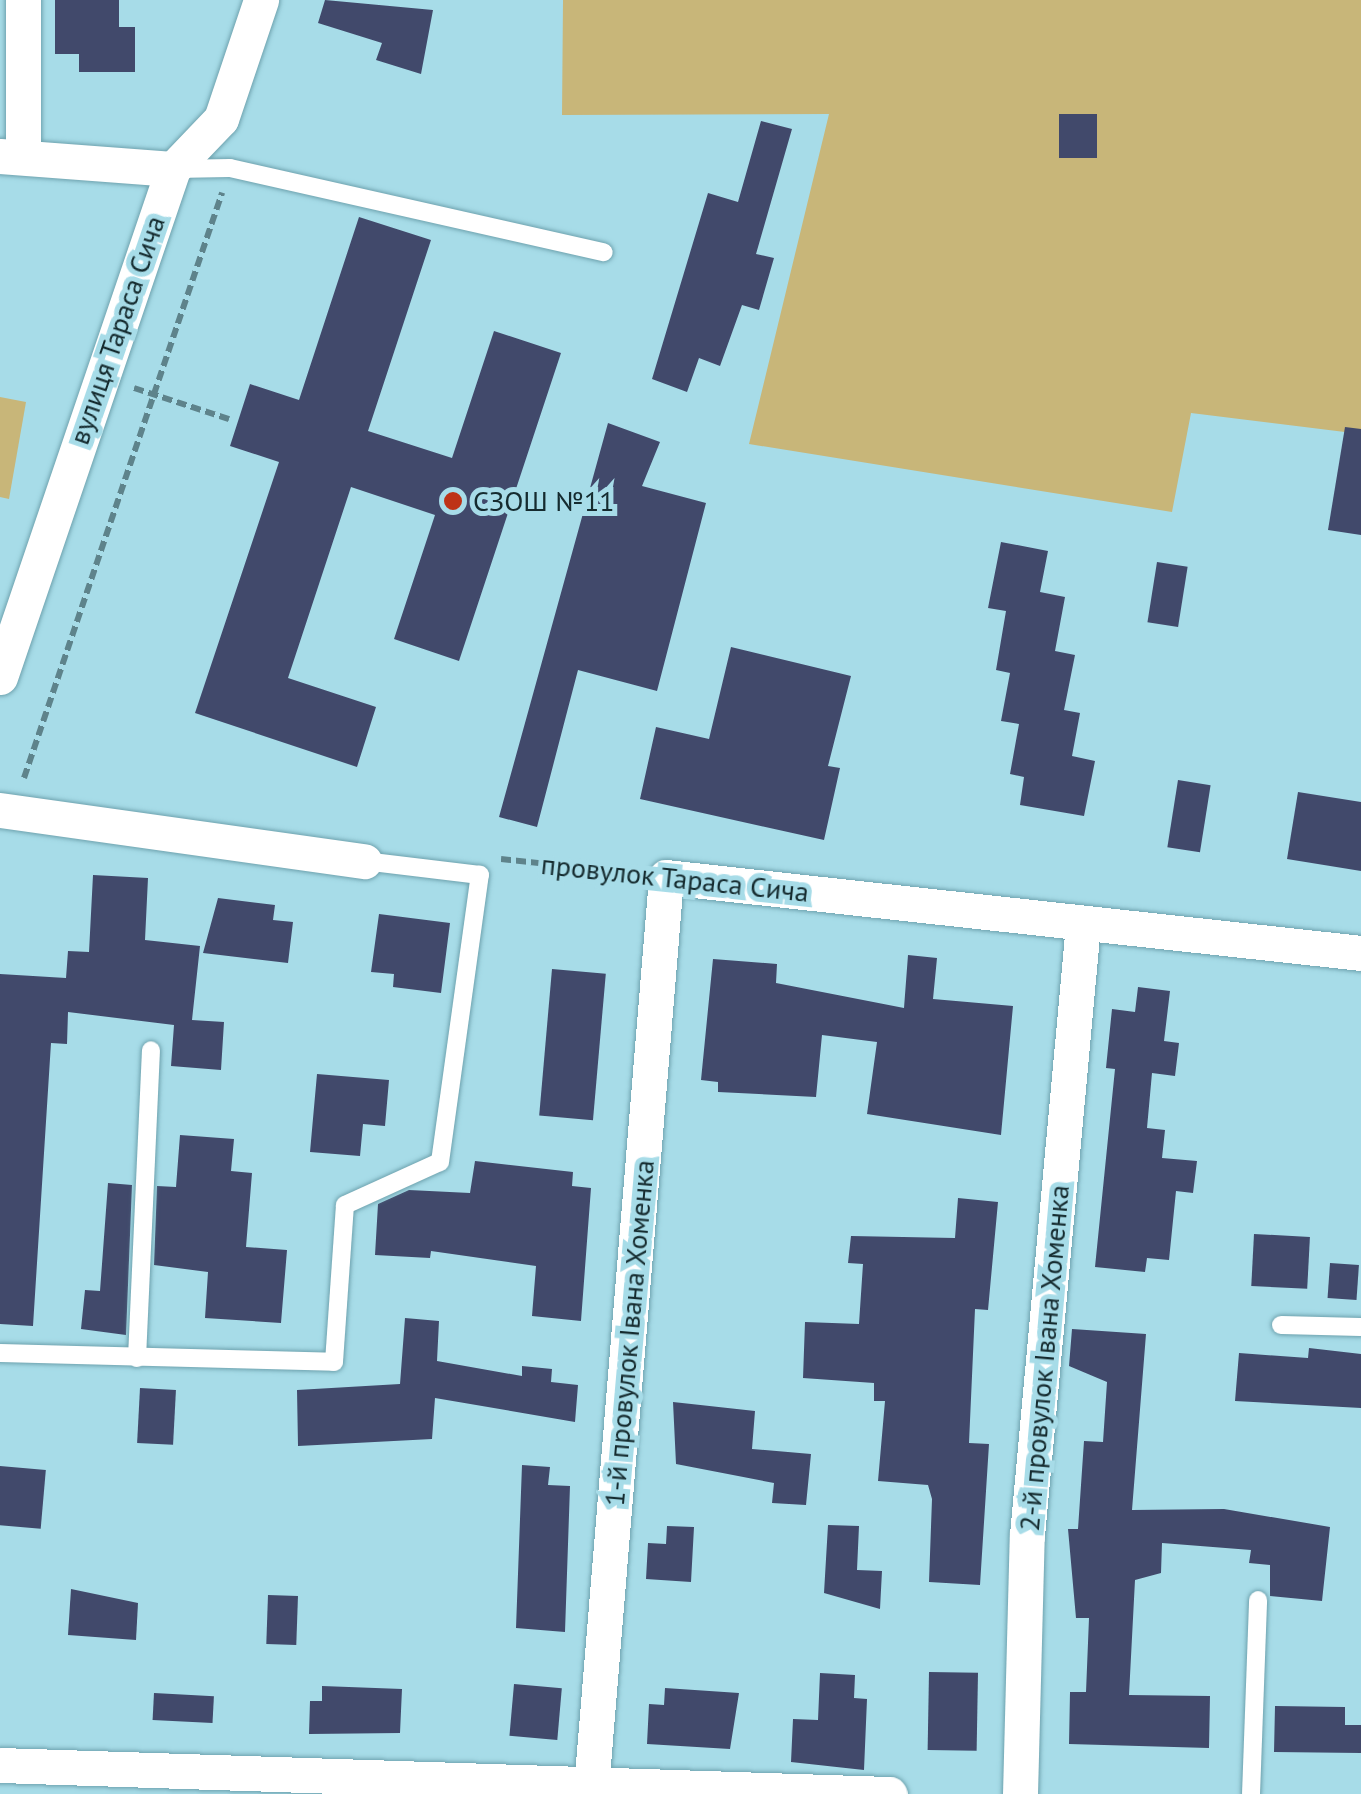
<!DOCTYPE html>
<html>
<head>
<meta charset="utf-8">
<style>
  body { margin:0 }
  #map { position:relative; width:1361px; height:1794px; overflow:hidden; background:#a7dce8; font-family:"PT Sans",sans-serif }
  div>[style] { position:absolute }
  .green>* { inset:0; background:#c8b679 }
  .building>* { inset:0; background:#41496b; transform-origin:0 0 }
  .path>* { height:6px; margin-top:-3px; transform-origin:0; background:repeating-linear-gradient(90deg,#5e838b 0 10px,transparent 0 15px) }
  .roads { filter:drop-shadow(0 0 2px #6ea2ae) drop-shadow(0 0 2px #6ea2ae) }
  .service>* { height:18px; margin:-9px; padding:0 9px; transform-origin:9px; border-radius:9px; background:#fff }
  .minor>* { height:35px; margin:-17.5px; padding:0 17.5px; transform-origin:17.5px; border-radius:17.5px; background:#fff }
  .dots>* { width:28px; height:28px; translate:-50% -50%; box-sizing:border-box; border:5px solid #a7dce8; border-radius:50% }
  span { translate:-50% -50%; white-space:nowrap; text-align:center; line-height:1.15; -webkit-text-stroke:10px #a7dce8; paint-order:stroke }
  .street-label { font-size:28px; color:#152b2f }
  .poi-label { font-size:28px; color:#152b2f }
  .left { translate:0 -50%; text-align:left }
</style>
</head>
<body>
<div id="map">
  <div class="green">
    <i style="clip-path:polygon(563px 0,1361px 0,1361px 434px,1191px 413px,1172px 512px,749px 444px,829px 114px,562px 115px)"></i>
    <i style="clip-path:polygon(0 397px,26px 402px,9px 499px,0 497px)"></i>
  </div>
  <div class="building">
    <i style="clip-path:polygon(55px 0,119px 0,119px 27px,135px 27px,135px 72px,79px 72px,79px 54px,55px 54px)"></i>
    <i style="clip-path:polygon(325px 0,433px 10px,421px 74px,376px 60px,382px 43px,318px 23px)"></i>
    <i style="left:1059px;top:114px;width:38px;height:44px"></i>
    <i style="clip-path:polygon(761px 121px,792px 129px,756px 254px,774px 258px,759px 310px,742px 305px,720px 366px,699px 358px,687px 392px,652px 379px,708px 193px,738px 202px)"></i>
    <i style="clip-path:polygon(359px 217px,431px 240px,368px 431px,452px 458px,494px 331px,561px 353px,459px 661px,394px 639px,435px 515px,351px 487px,288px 678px,376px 707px,357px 767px,195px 713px,279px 462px,230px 446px,250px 384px,299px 400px)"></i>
    <i style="clip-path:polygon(608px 423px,660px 442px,642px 486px,706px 503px,657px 691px,578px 670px,537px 827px,499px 817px)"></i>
    <i style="clip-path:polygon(1345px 427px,1361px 429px,1361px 535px,1328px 530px)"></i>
    <i style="clip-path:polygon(1001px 542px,1048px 551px,1040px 592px,1065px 597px,1055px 651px,1075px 655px,1064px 710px,1080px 713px,1072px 756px,1095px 761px,1084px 816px,1020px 805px,1024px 777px,1010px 774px,1019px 724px,1001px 721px,1010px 673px,996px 670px,1006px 611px,988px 608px)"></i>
    <i style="left:1157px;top:562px;width:31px;height:61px;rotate:9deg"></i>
    <i style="clip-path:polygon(731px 647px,851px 676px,828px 766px,840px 768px,824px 840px,640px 799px,656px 727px,709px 739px)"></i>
    <i style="left:1178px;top:780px;width:33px;height:68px;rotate:9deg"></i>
    <i style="clip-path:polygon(1298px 792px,1361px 802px,1361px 871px,1287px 859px)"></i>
    <i style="clip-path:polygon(93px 875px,148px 878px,145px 940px,200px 946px,192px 1020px,224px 1022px,221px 1070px,171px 1066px,174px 1025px,68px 1012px,67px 1044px,51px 1043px,33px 1326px,0 1324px,0 974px,66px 978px,68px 951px,89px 952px)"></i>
    <i style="clip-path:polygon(218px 898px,275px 905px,273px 920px,293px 922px,288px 963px,203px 953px)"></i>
    <i style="clip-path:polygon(379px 914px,450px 923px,441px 993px,393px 987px,394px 974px,371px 972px)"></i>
    <i style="clip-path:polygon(908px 955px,937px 958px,933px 999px,1013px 1006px,1001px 1135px,867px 1114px,877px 1042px,822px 1035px,816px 1097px,718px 1092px,718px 1082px,701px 1080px,713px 959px,777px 964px,776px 983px,904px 1008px)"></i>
    <i style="left:552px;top:969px;width:54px;height:147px;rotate:5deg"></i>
    <i style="clip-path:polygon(1138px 987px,1170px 991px,1164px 1041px,1179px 1043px,1175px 1076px,1152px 1073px,1147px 1128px,1165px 1130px,1162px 1158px,1197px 1161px,1193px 1193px,1176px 1191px,1169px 1260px,1147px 1258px,1145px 1272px,1095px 1267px,1115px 1069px,1106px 1068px,1112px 1009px,1135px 1012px)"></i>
    <i style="clip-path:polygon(317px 1074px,389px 1080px,385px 1126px,363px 1124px,360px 1156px,310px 1152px)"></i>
    <i style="clip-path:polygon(180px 1135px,234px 1139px,231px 1171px,252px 1173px,246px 1247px,287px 1250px,281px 1323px,205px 1318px,208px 1272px,154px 1265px,157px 1186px,176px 1187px)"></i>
    <i style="clip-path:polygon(475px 1161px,573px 1172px,572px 1186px,591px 1188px,581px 1321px,532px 1316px,536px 1266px,431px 1251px,430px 1258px,375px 1255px,378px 1204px,409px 1190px,470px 1193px)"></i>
    <i style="clip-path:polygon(108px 1183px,132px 1185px,126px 1335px,81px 1329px,85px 1290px,100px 1291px)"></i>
    <i style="clip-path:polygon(958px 1198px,998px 1202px,988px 1310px,975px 1309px,969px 1443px,989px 1444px,980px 1585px,929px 1582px,932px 1499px,928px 1485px,878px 1481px,885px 1401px,874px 1401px,874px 1383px,803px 1378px,805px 1322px,859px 1324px,863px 1264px,848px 1263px,851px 1236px,955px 1238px)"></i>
    <i style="left:1254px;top:1234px;width:56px;height:52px;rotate:3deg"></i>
    <i style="left:1330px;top:1263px;width:29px;height:35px;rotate:4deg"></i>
    <i style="clip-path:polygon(405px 1318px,439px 1321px,437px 1361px,522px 1376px,522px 1366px,552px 1369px,551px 1382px,578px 1385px,575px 1422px,435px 1398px,432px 1439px,298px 1446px,297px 1390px,400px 1384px)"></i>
    <i style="clip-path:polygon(1072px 1329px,1146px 1334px,1132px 1510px,1224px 1509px,1330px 1527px,1322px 1601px,1270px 1596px,1270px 1565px,1249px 1563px,1251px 1550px,1162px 1543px,1161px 1573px,1135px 1580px,1129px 1695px,1210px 1696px,1209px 1748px,1069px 1744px,1070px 1692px,1086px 1692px,1089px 1618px,1076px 1618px,1068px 1529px,1078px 1529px,1084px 1441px,1103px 1442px,1107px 1382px,1069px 1366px)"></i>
    <i style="clip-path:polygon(1309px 1348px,1361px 1354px,1361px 1408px,1235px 1401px,1239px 1353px,1308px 1358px)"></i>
    <i style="left:140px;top:1388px;width:36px;height:55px;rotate:3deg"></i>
    <i style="clip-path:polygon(673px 1402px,755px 1411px,752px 1449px,811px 1454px,806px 1505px,772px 1503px,774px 1483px,676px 1464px)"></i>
    <i style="clip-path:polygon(522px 1465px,550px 1467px,548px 1485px,570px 1486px,565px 1632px,516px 1628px)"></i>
    <i style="left:0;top:1466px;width:46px;height:59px;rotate:5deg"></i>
    <i style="clip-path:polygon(828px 1525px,859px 1526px,857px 1570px,882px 1571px,880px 1609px,824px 1593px)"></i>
    <i style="clip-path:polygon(667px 1526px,694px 1527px,691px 1582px,646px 1579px,648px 1543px,666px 1544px)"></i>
    <i style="clip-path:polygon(71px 1589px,138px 1603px,136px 1640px,68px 1635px)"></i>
    <i style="left:268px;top:1595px;width:30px;height:49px;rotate:2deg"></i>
    <i style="left:929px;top:1672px;width:49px;height:78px;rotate:1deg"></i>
    <i style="clip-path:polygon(820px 1673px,855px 1675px,854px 1698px,867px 1699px,864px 1770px,791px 1762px,793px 1719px,818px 1720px)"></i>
    <i style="left:514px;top:1684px;width:48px;height:52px;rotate:5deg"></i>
    <i style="clip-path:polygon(322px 1686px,402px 1689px,400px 1733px,309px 1734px,310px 1701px,322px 1701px)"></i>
    <i style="clip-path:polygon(665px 1688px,739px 1693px,730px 1749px,647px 1744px,649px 1704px,664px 1705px)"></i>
    <i style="left:154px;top:1693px;width:60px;height:27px;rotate:3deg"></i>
    <i style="clip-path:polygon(1275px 1706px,1345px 1707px,1345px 1725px,1361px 1725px,1361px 1753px,1274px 1752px)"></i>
  </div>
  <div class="path">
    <i style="left:134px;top:388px;width:100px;rotate:18.1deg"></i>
    <i style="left:24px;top:778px;width:618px;rotate:-71.3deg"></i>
    <i style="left:501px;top:859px;width:133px;rotate:6.1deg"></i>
  </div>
  <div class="roads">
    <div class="service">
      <i style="left:174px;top:169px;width:56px;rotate:-1deg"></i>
      <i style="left:230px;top:168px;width:383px;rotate:12.7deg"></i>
      <i style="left:1281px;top:1325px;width:80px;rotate:1.4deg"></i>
      <i style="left:0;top:1353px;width:334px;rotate:1.5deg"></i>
      <i style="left:334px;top:1362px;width:157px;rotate:-86deg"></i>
      <i style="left:345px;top:1205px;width:104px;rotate:-24.4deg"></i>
      <i style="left:440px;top:1162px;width:290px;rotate:-82.1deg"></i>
      <i style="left:480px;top:875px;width:117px;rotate:-173.1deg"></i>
      <i style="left:137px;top:1358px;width:308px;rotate:-87.4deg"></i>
      <i style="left:1251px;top:1794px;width:194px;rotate:-87.9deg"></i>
    </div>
    <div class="minor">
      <i style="left:23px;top:0;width:156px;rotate:90deg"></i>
      <i style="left:0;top:156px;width:173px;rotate:4.3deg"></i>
      <i style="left:0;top:677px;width:537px;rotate:-71.19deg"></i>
      <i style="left:173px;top:169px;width:69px;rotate:-46.2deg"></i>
      <i style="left:221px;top:119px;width:126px;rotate:-71.4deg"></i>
      <i style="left:0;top:810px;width:368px;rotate:8deg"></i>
      <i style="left:0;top:1765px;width:890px;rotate:1.87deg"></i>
      <i style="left:591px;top:1788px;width:914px;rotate:-85.29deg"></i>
      <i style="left:666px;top:877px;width:699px;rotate:6.24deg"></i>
      <i style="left:1020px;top:1794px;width:259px;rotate:-88.5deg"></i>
      <i style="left:1027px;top:1535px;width:614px;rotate:-84.76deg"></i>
    </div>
  </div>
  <div class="dots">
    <i style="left:453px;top:501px;background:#be3317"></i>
  </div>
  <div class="street-label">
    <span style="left:117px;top:330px;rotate:-71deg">вулиця Тараса Сича</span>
    <span style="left:675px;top:878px;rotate:6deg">провулок Тараса Сича</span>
    <span style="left:629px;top:1333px;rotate:-85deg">1-й провулок Івана Хоменка</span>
    <span style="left:1044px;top:1358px;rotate:-85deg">2-й провулок Івана Хоменка</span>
  </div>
  <div class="poi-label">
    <span class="left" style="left:473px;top:501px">СЗОШ №11</span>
  </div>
</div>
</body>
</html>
